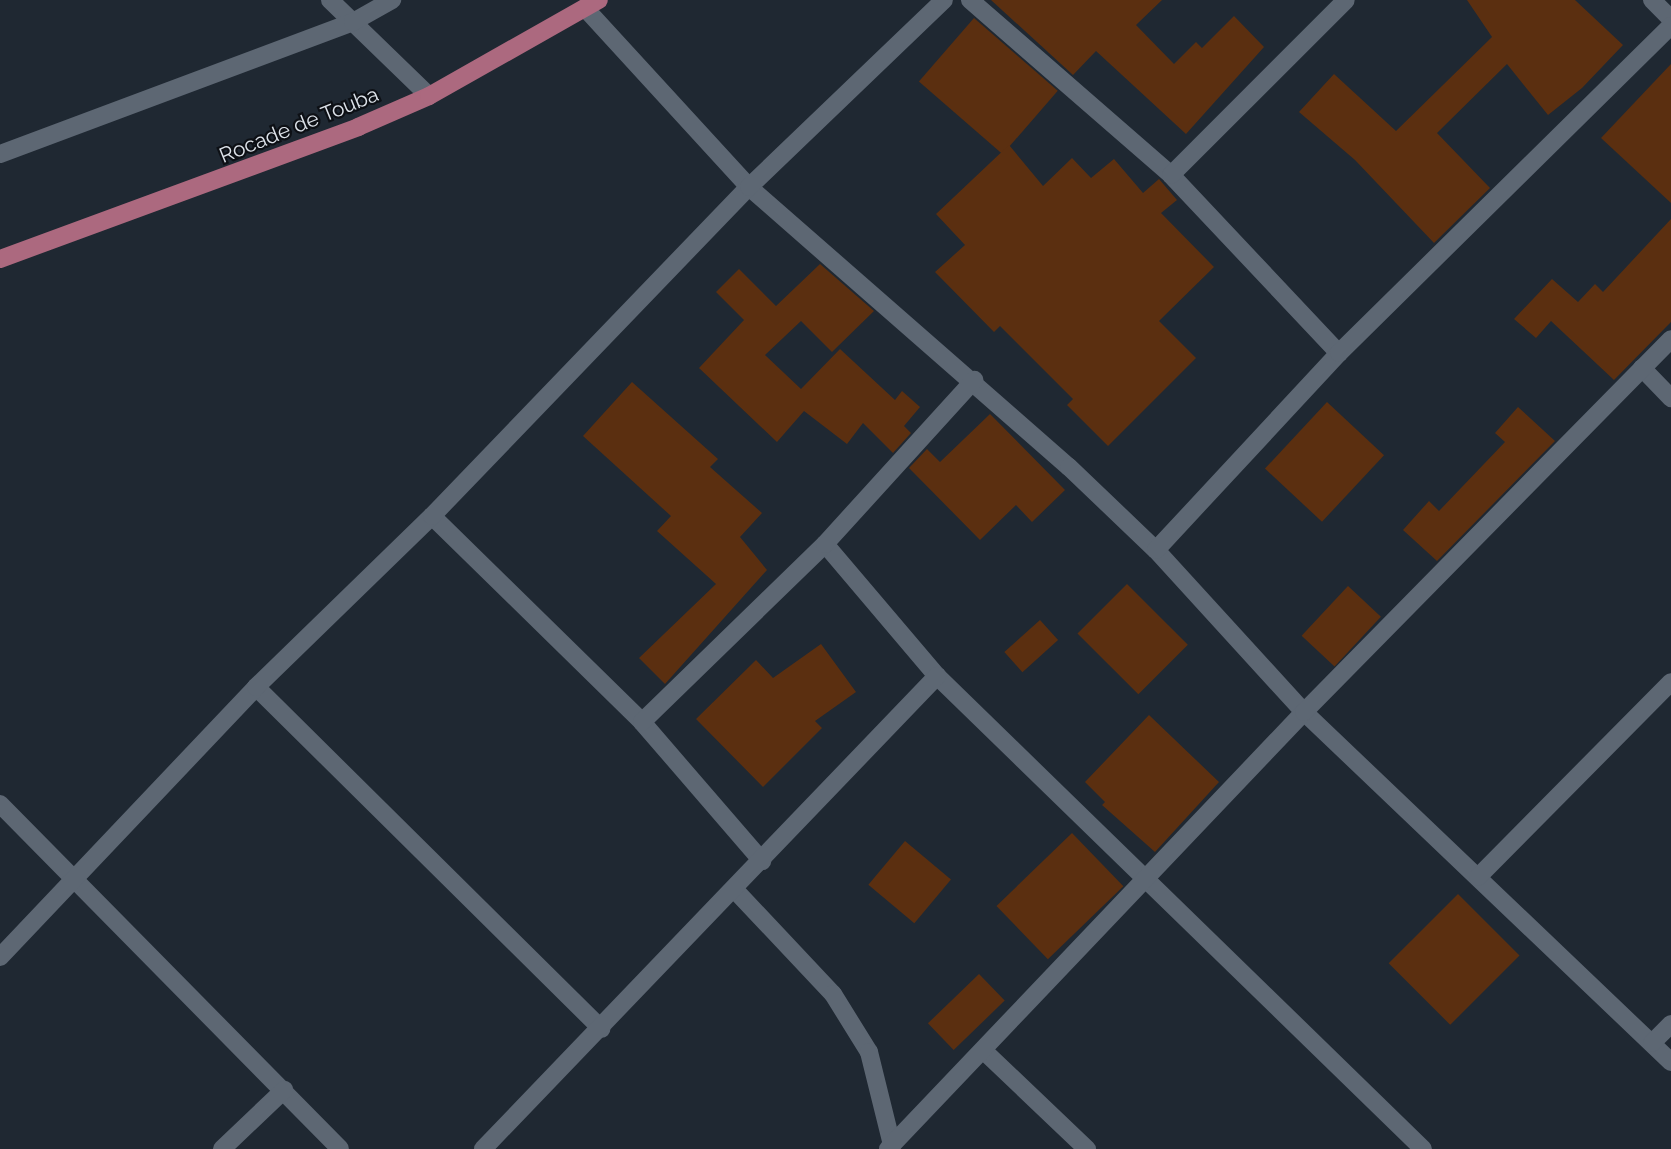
<!DOCTYPE html>
<html>
<head>
<meta charset="utf-8">
<style>
  body { margin:0 }
  #map { position:relative; width:1671px; height:1149px; overflow:hidden; background:#1f2832; font-family:Raleway,sans-serif }
  div>[style] { position:absolute }
  .building>* { inset:0; background:#5b2f10; transform-origin:0 0 }
  .minor>* { height:18px; margin:-9px; padding:0 9px; transform-origin:9px; border-radius:9px; background:#5d6773 }
  .major>* { height:18px; margin:-9px; padding:0 9px; transform-origin:9px; border-radius:9px; background:#ac697f }
  span { translate:-50% -50%; white-space:nowrap; text-align:center; line-height:1.15; -webkit-text-stroke:4.5px #0d1015; paint-order:stroke }
  .street-label { font-size:21px; color:#dde3ea }
</style>
</head>
<body>
<div id="map">
  <div class="building">
    <i style="clip-path:polygon(991px 0,1162px 0,1136px 25px,1174px 64px,1196px 42px,1202px 48px,1234px 16px,1264px 47px,1186px 134px,1096px 51px,1073px 75px)"></i>
    <i style="clip-path:polygon(1467px 0,1575px 0,1623px 45px,1582px 88px,1548px 115px,1507px 64px,1437px 133px,1490px 188px,1434px 243px,1355px 160px,1299px 112px,1334px 74px,1396px 131px,1492px 37px)"></i>
    <i style="left:974px;top:18px;width:111px;height:84px;rotate:41deg"></i>
    <i style="clip-path:polygon(1671px 64px,1671px 203px,1601px 138px)"></i>
    <i style="clip-path:polygon(1009px 145px,1043px 186px,1072px 158px,1091px 178px,1114px 159px,1143px 193px,1159px 179px,1177px 200px,1161px 213px,1214px 267px,1159px 321px,1196px 358px,1108px 446px,1067px 405px,1073px 399px,1000px 326px,994px 332px,935px 272px,965px 245px,936px 214px)"></i>
    <i style="clip-path:polygon(1671px 219px,1671px 322px,1614px 380px,1551px 321px,1536px 338px,1514px 319px,1552px 279px,1578px 302px,1595px 284px,1603px 292px)"></i>
    <i style="clip-path:polygon(820px 264px,874px 311px,832px 352px,801px 321px,765px 355px,801px 389px,840px 349px,895px 400px,902px 391px,920px 407px,904px 426px,911px 433px,893px 453px,863px 423px,847px 444px,804px 411px,777px 442px,699px 368px,744px 320px,716px 292px,739px 269px,776px 306px)"></i>
    <i style="clip-path:polygon(632px 382px,718px 459px,710px 467px,762px 513px,740px 537px,767px 570px,665px 684px,639px 658px,716px 584px,657px 531px,671px 516px,583px 436px)"></i>
    <i style="left:1327px;top:402px;width:78px;height:91px;rotate:43deg"></i>
    <i style="clip-path:polygon(1518px 407px,1555px 441px,1437px 561px,1403px 530px,1429px 501px,1439px 511px,1505px 442px,1495px 433px)"></i>
    <i style="clip-path:polygon(990px 414px,1065px 490px,1032px 522px,1016px 505px,980px 540px,909px 468px,927px 449px,940px 462px)"></i>
    <i style="left:1127px;top:584px;width:86px;height:70px;rotate:45deg"></i>
    <i style="left:1348px;top:586px;width:45px;height:68px;rotate:43deg"></i>
    <i style="left:1040px;top:620px;width:27px;height:48px;rotate:48deg"></i>
    <i style="clip-path:polygon(821px 644px,856px 692px,815px 721px,822px 728px,763px 787px,696px 719px,756px 660px,773px 678px)"></i>
    <i style="clip-path:polygon(1149px 715px,1219px 782px,1155px 852px,1102px 805px,1105px 802px,1085px 782px)"></i>
    <i style="left:1072px;top:833px;width:74px;height:105px;rotate:46deg"></i>
    <i style="left:905px;top:841px;width:60px;height:57px;rotate:40deg"></i>
    <i style="left:1458px;top:894px;width:87px;height:98px;rotate:45deg"></i>
    <i style="left:979px;top:974px;width:37px;height:71px;rotate:46deg"></i>
  </div>
  <div class="minor">
    <i style="left:330px;top:0;width:138px;rotate:44.1deg"></i>
    <i style="left:970px;top:0;width:267px;rotate:41deg"></i>
    <i style="left:1171px;top:175px;width:245px;rotate:46.7deg"></i>
    <i style="left:1652px;top:0;width:27px;rotate:45deg"></i>
    <i style="left:585px;top:8px;width:243px;rotate:47.5deg"></i>
    <i style="left:749px;top:187px;width:425px;rotate:41.2deg"></i>
    <i style="left:1069px;top:467px;width:120px;rotate:43.7deg"></i>
    <i style="left:1156px;top:550px;width:219px;rotate:47.6deg"></i>
    <i style="left:1304px;top:712px;width:507px;rotate:43.64deg"></i>
    <i style="left:0;top:154px;width:377px;rotate:-20.5deg"></i>
    <i style="left:353px;top:22px;width:45px;rotate:-29.4deg"></i>
    <i style="left:1171px;top:175px;width:247px;rotate:-45deg"></i>
    <i style="left:1642px;top:368px;width:42px;rotate:46deg"></i>
    <i style="left:432px;top:516px;width:294px;rotate:44.4deg"></i>
    <i style="left:642px;top:722px;width:184px;rotate:49.2deg"></i>
    <i style="left:825px;top:544px;width:173px;rotate:49.7deg"></i>
    <i style="left:937px;top:676px;width:678px;rotate:44.22deg"></i>
    <i style="left:1156px;top:550px;width:269px;rotate:-47.1deg"></i>
    <i style="left:1339px;top:353px;width:466px;rotate:-44.6deg"></i>
    <i style="left:256px;top:687px;width:486px;rotate:44.7deg"></i>
    <i style="left:642px;top:722px;width:255px;rotate:-44.2deg"></i>
    <i style="left:825px;top:544px;width:222px;rotate:-47.7deg"></i>
    <i style="left:0;top:804px;width:484px;rotate:45.4deg"></i>
    <i style="left:1478px;top:877px;width:274px;rotate:-45.3deg"></i>
    <i style="left:734px;top:889px;width:144px;rotate:46.7deg"></i>
    <i style="left:833px;top:994px;width:68px;rotate:58.2deg"></i>
    <i style="left:869px;top:1052px;width:96px;rotate:76.1deg"></i>
    <i style="left:0;top:957px;width:372px;rotate:-46.5deg"></i>
    <i style="left:256px;top:687px;width:245px;rotate:-44.2deg"></i>
    <i style="left:432px;top:516px;width:457px;rotate:-46.1deg"></i>
    <i style="left:749px;top:187px;width:270px;rotate:-43.8deg"></i>
    <i style="left:1652px;top:1043px;width:27px;rotate:-45deg"></i>
    <i style="left:985px;top:1052px;width:141px;rotate:43.6deg"></i>
    <i style="left:222px;top:1149px;width:86px;rotate:-43.6deg"></i>
    <i style="left:483px;top:1149px;width:656px;rotate:-46.17deg"></i>
    <i style="left:888px;top:1149px;width:603px;rotate:-46.41deg"></i>
    <i style="left:1304px;top:712px;width:523px;rotate:-45.46deg"></i>
  </div>
  <div class="major">
    <i style="left:0;top:259px;width:382px;rotate:-20.2deg"></i>
    <i style="left:358px;top:127px;width:77px;rotate:-23.6deg"></i>
    <i style="left:429px;top:96px;width:195px;rotate:-29.5deg"></i>
  </div>
  <div class="street-label">
    <span style="left:299px;top:125px;rotate:-22deg">Rocade de Touba</span>
  </div>
</div>
</body>
</html>
